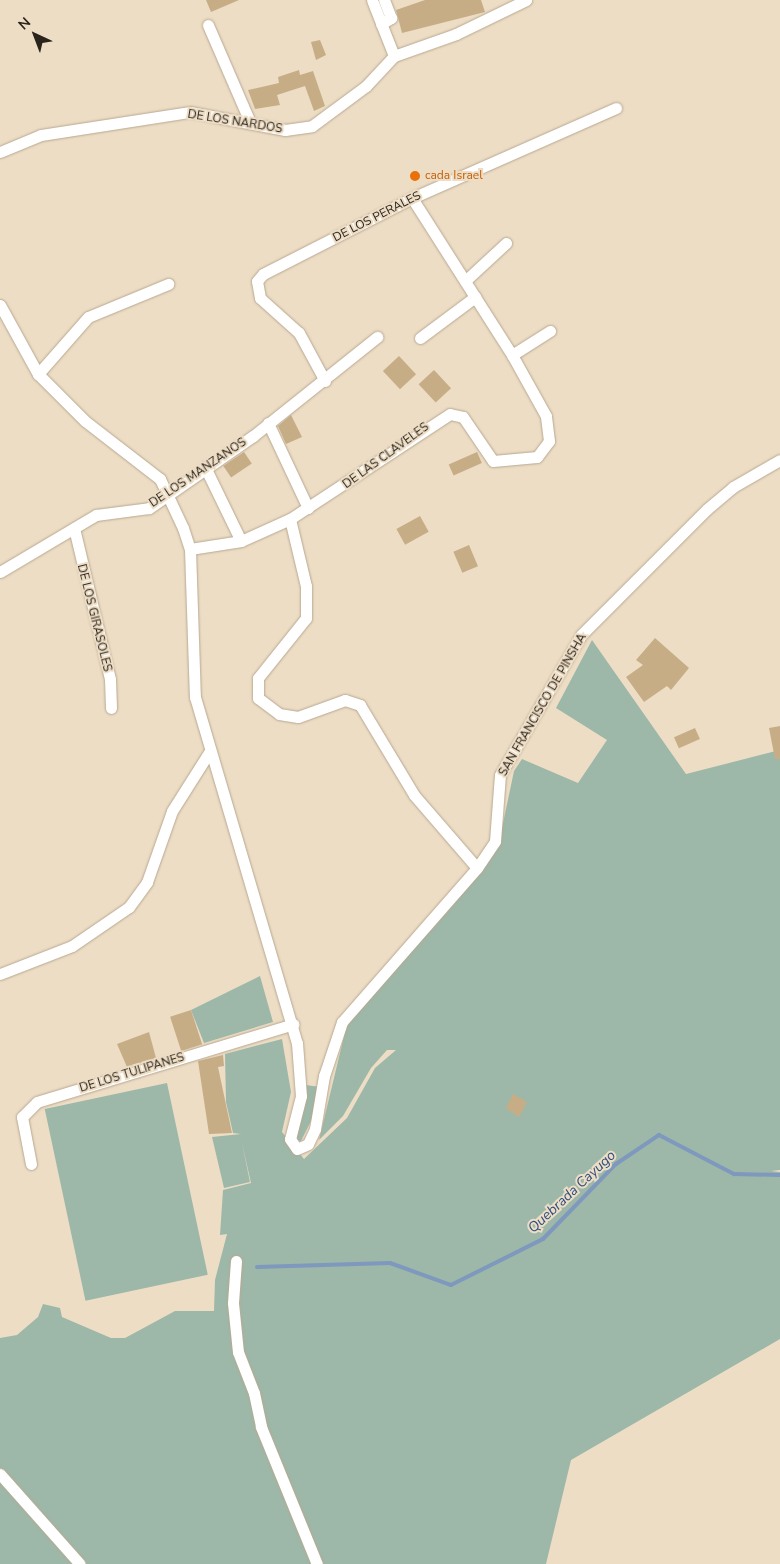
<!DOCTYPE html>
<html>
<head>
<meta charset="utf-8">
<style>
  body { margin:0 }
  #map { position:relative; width:780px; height:1564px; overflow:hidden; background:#edddc5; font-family:"Nunito Sans",sans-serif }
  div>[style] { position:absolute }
  .green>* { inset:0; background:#9db8a8; transform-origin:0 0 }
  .stream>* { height:4px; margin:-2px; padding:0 2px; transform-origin:2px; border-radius:2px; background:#7f98bd }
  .building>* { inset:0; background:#c7ad85; transform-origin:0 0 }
  .roads { filter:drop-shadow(0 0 1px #b8a891) drop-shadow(0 0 1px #b8a891) }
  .street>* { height:11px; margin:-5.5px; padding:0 5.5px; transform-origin:5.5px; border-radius:5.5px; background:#fff }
  .dots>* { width:14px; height:14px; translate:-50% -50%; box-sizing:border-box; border:2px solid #edddc5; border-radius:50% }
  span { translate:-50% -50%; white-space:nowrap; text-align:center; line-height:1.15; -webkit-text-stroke:4px #edddc5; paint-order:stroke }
  .street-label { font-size:12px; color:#2a241c }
  .food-label { font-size:12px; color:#c56008 }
  .left { translate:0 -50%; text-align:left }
  .water-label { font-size:14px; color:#2e4f81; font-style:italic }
  .north { position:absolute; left:10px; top:10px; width:50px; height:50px; -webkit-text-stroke:4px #edddc5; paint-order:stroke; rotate:317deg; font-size:14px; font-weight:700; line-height:20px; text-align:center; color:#2a241c }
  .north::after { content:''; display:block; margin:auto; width:18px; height:22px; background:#2a241c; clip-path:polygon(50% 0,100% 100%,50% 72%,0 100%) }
</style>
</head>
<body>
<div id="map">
  <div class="green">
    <i style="clip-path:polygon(592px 640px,686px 774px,780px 750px,780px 1170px,771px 1171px,780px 1172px,780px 1339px,571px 1460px,546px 1564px,0 1564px,0 1338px,17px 1335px,38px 1317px,43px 1304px,60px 1308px,62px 1317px,111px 1338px,125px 1338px,175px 1311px,214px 1311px,215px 1280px,227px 1234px,220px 1235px,223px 1190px,251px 1183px,242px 1143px,250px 1182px,224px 1188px,212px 1137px,241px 1134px,233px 1133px,226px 1102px,225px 1054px,282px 1039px,291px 1092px,282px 1132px,304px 1159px,347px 1118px,375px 1068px,396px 1050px,387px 1050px,371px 1068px,343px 1116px,319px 1140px,347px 1024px,499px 842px,514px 771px,522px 759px,578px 783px,607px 740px,556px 708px)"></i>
    <i style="clip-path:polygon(260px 976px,273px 1022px,204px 1043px,191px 1010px)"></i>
    <i style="left:167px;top:1083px;width:196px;height:125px;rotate:78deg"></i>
    <i style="clip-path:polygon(306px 1085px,320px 1087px,314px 1115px,301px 1141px,296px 1140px)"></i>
  </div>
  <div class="stream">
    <i style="left:257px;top:1267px;width:133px;rotate:-1.7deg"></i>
    <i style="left:390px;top:1263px;width:65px;rotate:19.8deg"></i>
    <i style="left:451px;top:1285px;width:103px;rotate:-26.6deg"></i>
    <i style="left:543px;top:1239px;width:105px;rotate:-45.8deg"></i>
    <i style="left:616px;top:1164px;width:52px;rotate:-34deg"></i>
    <i style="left:659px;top:1135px;width:85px;rotate:27.5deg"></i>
    <i style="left:734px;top:1174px;width:46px;rotate:1.2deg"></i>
  </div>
  <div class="building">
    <i style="clip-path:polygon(206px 0,239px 0,211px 12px)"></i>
    <i style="clip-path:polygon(425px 0,481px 0,485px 12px,402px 33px,396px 10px)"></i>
    <i style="clip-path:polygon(320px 40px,326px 55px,316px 60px,311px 42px)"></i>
    <i style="clip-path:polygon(299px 70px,300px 75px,313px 71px,325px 106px,314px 111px,305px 86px,277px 95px,280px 105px,255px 109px,248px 90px,279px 83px,278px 77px)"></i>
    <i style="left:399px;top:356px;width:25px;height:22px;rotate:47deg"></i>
    <i style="left:434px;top:370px;width:25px;height:21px;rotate:47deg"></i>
    <i style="clip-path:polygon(291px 415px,302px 437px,286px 444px,278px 426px)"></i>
    <i style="left:244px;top:452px;width:14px;height:25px;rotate:56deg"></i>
    <i style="left:477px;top:452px;width:12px;height:31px;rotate:66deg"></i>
    <i style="left:420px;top:516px;width:18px;height:27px;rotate:61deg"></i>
    <i style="left:469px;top:545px;width:23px;height:17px;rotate:67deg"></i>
    <i style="clip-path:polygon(655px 638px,689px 668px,671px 690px,667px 686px,644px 702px,626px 677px,643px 665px,636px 660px)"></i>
    <i style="clip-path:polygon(780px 726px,780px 759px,775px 759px,769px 728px)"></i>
    <i style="left:695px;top:728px;width:12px;height:23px;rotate:66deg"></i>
    <i style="left:191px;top:1010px;width:36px;height:22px;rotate:72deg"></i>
    <i style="clip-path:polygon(149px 1032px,156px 1058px,127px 1067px,117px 1044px)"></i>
    <i style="clip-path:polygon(223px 1055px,224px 1066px,218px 1067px,232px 1133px,209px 1134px,198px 1061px)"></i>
    <i style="clip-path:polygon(513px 1094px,527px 1102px,519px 1117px,506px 1108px)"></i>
  </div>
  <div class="roads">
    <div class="street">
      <i style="left:372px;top:0;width:60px;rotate:68.6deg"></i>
      <i style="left:381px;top:24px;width:12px;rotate:-31deg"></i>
      <i style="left:391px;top:18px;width:19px;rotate:-111deg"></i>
      <i style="left:208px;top:25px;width:106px;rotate:66.6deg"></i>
      <i style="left:0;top:152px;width:44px;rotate:-22.5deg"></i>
      <i style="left:41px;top:135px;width:151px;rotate:-8.8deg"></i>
      <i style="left:190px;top:112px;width:97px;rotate:10.7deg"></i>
      <i style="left:285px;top:130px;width:27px;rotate:-8deg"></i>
      <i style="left:312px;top:126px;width:67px;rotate:-36.5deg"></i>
      <i style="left:366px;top:86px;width:41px;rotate:-47deg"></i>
      <i style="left:394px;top:56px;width:66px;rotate:-19.5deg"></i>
      <i style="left:456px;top:34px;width:78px;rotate:-25.9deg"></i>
      <i style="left:465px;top:281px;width:56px;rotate:-42.8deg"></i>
      <i style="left:0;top:305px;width:79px;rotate:61.2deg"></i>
      <i style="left:38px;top:374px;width:66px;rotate:45deg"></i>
      <i style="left:85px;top:421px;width:95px;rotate:37.7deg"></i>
      <i style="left:160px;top:479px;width:54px;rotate:64.9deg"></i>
      <i style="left:183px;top:528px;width:22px;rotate:72deg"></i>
      <i style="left:190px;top:549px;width:148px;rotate:88.1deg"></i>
      <i style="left:195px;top:697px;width:361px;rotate:73.6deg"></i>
      <i style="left:297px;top:1043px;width:53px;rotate:85.7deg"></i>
      <i style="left:301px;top:1096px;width:44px;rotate:104.3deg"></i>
      <i style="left:290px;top:1139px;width:12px;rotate:55deg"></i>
      <i style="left:297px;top:1149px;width:12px;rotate:-24deg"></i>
      <i style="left:308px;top:1144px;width:17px;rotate:-65deg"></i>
      <i style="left:315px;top:1129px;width:54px;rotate:-80.4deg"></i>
      <i style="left:324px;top:1076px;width:57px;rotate:-71.6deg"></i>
      <i style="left:342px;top:1022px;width:205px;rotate:-48.8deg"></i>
      <i style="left:477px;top:868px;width:32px;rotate:-56deg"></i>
      <i style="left:495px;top:841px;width:66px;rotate:-85.7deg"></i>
      <i style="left:500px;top:775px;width:162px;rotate:-59.9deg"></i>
      <i style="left:581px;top:635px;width:178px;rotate:-45deg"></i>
      <i style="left:707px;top:509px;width:34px;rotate:-40deg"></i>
      <i style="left:733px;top:487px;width:54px;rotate:-29.9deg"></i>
      <i style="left:420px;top:338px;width:69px;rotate:-36.7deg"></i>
      <i style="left:512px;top:355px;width:45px;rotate:-32.3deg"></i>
      <i style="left:38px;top:374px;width:76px;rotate:-48.7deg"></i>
      <i style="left:88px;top:317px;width:87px;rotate:-22.4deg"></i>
      <i style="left:325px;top:381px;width:55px;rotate:-118.4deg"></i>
      <i style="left:299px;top:333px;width:52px;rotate:-138.1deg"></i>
      <i style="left:260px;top:298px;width:17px;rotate:-100deg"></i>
      <i style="left:257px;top:281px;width:9px;rotate:-49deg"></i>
      <i style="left:263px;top:274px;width:167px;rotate:-27deg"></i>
      <i style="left:412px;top:198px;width:223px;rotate:-23.8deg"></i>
      <i style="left:268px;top:423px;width:94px;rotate:64.8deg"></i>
      <i style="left:205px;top:467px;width:82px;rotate:64.1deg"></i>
      <i style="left:290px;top:519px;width:69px;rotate:76.6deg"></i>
      <i style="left:306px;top:586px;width:32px;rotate:90deg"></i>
      <i style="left:306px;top:618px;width:77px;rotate:128.7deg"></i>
      <i style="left:258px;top:678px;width:20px;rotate:90deg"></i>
      <i style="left:258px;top:698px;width:26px;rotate:37deg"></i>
      <i style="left:279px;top:714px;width:19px;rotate:9deg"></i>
      <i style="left:298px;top:717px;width:50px;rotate:-19.9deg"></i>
      <i style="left:345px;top:700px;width:16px;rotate:18deg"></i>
      <i style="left:360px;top:705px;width:105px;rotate:59deg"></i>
      <i style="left:414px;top:795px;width:96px;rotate:49.2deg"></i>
      <i style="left:74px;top:528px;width:155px;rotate:76.6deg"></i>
      <i style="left:110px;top:679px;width:29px;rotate:88deg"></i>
      <i style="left:190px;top:549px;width:52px;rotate:-8.9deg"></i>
      <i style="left:241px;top:541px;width:54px;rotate:-24.2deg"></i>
      <i style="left:290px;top:519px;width:191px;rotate:-33.3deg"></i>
      <i style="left:450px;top:414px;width:13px;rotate:13deg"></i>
      <i style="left:463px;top:417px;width:53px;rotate:55.7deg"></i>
      <i style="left:493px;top:461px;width:44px;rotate:-5.2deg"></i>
      <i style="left:537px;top:457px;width:20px;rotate:-53deg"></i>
      <i style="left:549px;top:441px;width:25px;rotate:-97deg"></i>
      <i style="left:546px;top:416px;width:70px;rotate:-119.1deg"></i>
      <i style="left:512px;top:355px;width:186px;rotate:-122.5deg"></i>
      <i style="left:0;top:572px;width:112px;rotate:-30.7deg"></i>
      <i style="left:96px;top:515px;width:53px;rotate:-7.5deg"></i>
      <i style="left:149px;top:508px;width:126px;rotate:-34.7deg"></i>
      <i style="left:253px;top:436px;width:159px;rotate:-38.6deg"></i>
      <i style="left:0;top:974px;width:77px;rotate:-21.3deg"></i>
      <i style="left:72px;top:946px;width:69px;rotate:-34.4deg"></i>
      <i style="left:129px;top:907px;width:31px;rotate:-54deg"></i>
      <i style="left:147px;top:882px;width:75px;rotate:-70.6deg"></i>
      <i style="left:172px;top:811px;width:71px;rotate:-57.7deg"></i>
      <i style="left:31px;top:1164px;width:48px;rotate:-100.8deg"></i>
      <i style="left:22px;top:1117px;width:21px;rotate:-45deg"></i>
      <i style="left:37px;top:1102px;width:268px;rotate:-16.9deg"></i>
      <i style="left:236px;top:1261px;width:42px;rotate:94.1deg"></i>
      <i style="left:233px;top:1303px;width:49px;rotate:84.2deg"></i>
      <i style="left:238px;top:1352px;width:44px;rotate:68.7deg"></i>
      <i style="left:254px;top:1393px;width:35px;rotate:78deg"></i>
      <i style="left:261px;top:1427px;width:148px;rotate:67.8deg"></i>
      <i style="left:0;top:1474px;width:120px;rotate:48.4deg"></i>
    </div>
  </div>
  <div class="dots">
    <i style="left:415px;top:176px;background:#e8710a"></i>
  </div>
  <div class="street-label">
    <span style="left:235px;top:122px;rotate:9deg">DE LOS NARDOS</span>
    <span style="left:377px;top:217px;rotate:-27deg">DE LOS PERALES</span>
    <span style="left:386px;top:456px;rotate:-36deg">DE LAS CLAVELES</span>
    <span style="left:198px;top:473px;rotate:-34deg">DE LOS MANZANOS</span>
    <span style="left:94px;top:618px;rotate:76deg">DE LOS GIRASOLES</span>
    <span style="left:543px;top:705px;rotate:-60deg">SAN FRANCISCO DE PINSHA</span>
    <span style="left:132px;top:1073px;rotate:-17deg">DE LOS TULIPANES</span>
  </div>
  <div class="food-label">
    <span class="left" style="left:425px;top:176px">cada Israel</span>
  </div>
  <div class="water-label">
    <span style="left:572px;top:1192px;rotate:-43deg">Quebrada Cayugo</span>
  </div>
  <div class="north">N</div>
</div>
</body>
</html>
